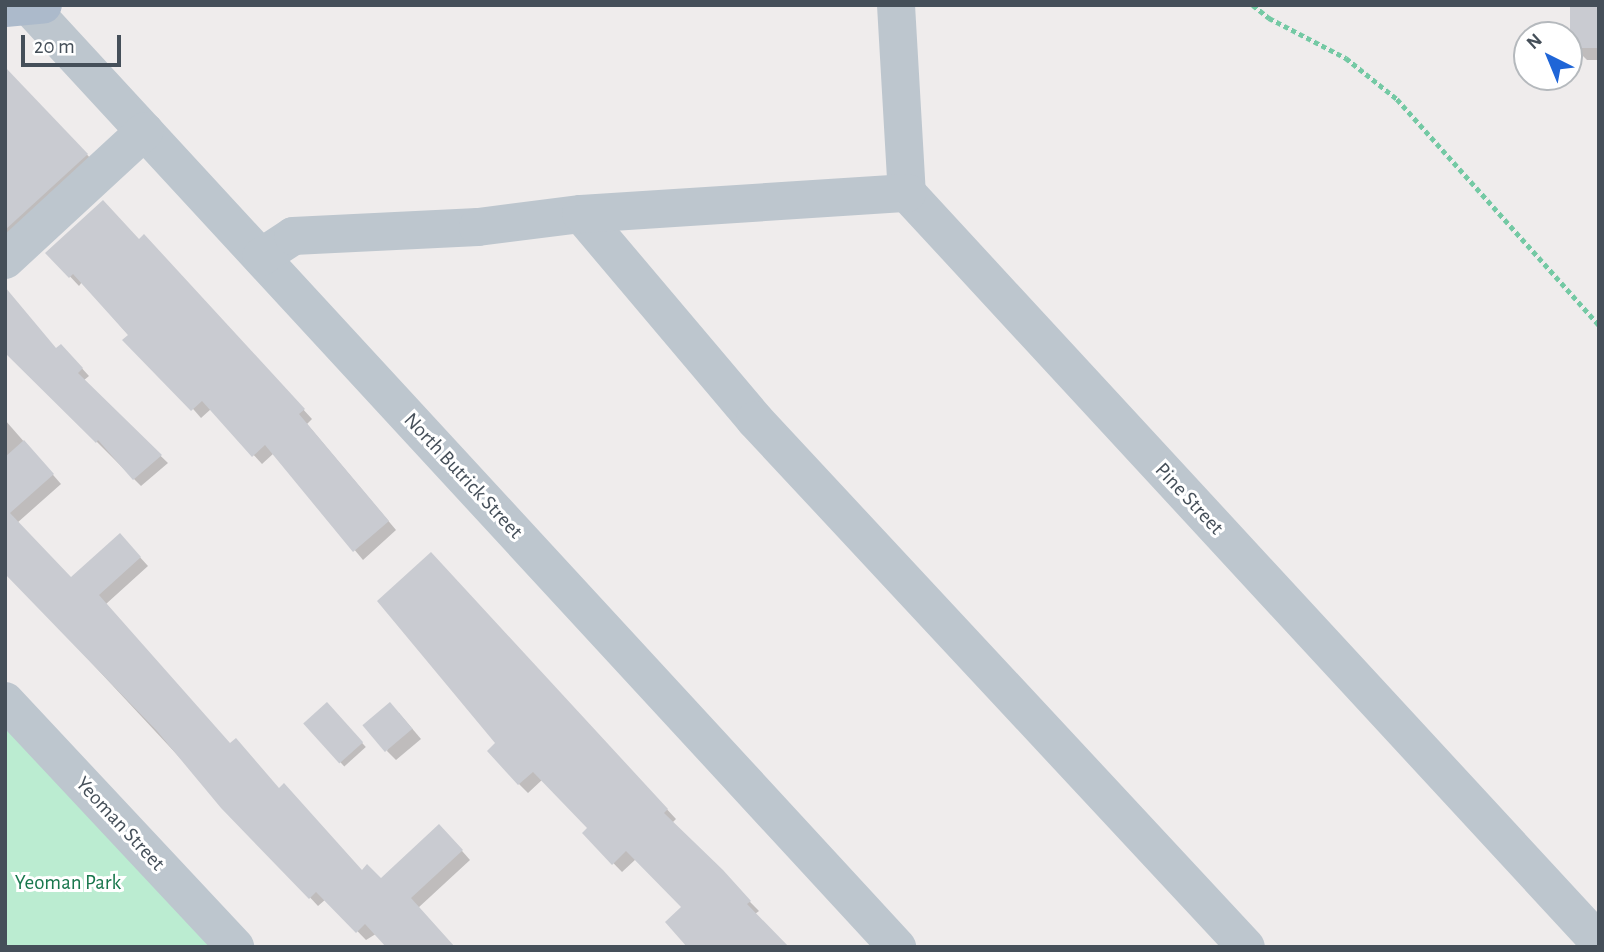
<!DOCTYPE html>
<html>
<head>
<meta charset="utf-8">
<style>
  body { margin:0 }
  #map { position:relative; width:1604px; height:952px; overflow:hidden; background:#efecec; font-family:"Alegreya Sans",sans-serif }
  div>[style] { position:absolute }
  .green>* { inset:0; background:#bbecd1 }
  .shadow>* { inset:0; background:#0003; transform-origin:0 0 }
  .building>* { inset:0; background:#c9cbd1; transform-origin:0 0 }
  .path>* { height:4.5px; margin-top:-2.25px; transform-origin:0; background:repeating-linear-gradient(90deg,#74c9a4 0 5px,transparent 0 8.5px) }
  .minor>* { height:38px; margin:-19px; padding:0 19px; transform-origin:19px; border-radius:19px; background:#bdc6ce }
  .major>* { height:38px; margin:-19px; padding:0 19px; transform-origin:19px; border-radius:19px; background:#acbacb }
  span { translate:-50% -50%; white-space:nowrap; text-align:center; line-height:1.15; -webkit-text-stroke:6px #fff; paint-order:stroke }
  .street-label { font-size:21px; color:#454f59 }
  .park-label { font-size:21px; color:#19774d }
  .frame { position:absolute; inset:0; border:7px solid #454f59; pointer-events:none }
  .north { position:absolute; left:1513px; top:21px; width:70px; height:70px; box-sizing:border-box; background:#fff; border:2px solid #b5b9bd; border-radius:50%; rotate:317deg; font-size:19px; font-weight:700; line-height:28px; text-align:center; color:#454f59 }
  .north::after { content:''; display:block; margin:auto; width:24px; height:32px; background:#1f65d7; clip-path:polygon(50% 0,100% 100%,50% 72%,0 100%) }
  .scale { position:absolute; left:21px; top:35px; width:100px; height:32px; box-sizing:border-box; border:4px solid #454f59; border-top:0; padding-left:9px; font-size:21px; line-height:24px; white-space:nowrap; color:#454f59; -webkit-text-stroke:5px #fff; paint-order:stroke }
</style>
</head>
<body>
<div id="map">
  <div class="green">
    <i style="clip-path:polygon(5px 725px,215px 947px,5px 947px)"></i>
  </div>
  <div class="shadow">
    <i style="clip-path:polygon(1599px 5px,1599px 60px,1587px 60px,1574px 47px)"></i>
    <i style="clip-path:polygon(5px 70px,99px 167px,5px 253px)"></i>
    <i style="clip-path:polygon(139px 241px,153px 245px,312px 419px,307px 424px,396px 530px,363px 560px,274px 453px,262px 464px,211px 409px,201px 418px,82px 282px,79px 286px,48px 253px)"></i>
    <i style="clip-path:polygon(5px 350px,68px 353px,89px 376px,83px 381px,168px 463px,141px 486px)"></i>
    <i style="clip-path:polygon(5px 420px,61px 484px,17px 523px,71px 579px,128px 544px,148px 566px,106px 604px,230px 745px,362px 872px,381px 881px,448px 835px,470px 860px,418px 908px,366px 940px,326px 899px,318px 906px,5px 570px)"></i>
    <i style="clip-path:polygon(439px 564px,676px 819px,672px 823px,759px 911px,755px 914px,636px 859px,622px 872px,584px 833px,590px 828px,543px 779px,528px 793px,519px 784px,489px 751px,498px 744px)"></i>
    <i style="left:327px;top:704px;width:58px;height:29px;rotate:48deg"></i>
    <i style="clip-path:polygon(399px 713px,421px 739px,396px 760px,387px 751px)"></i>
  </div>
  <div class="building">
    <i style="left:1570px;top:5px;width:29px;height:43px"></i>
    <i style="clip-path:polygon(5px 67px,88px 154px,5px 230px)"></i>
    <i style="clip-path:polygon(103px 200px,139px 239px,144px 234px,305px 409px,299px 414px,389px 521px,353px 552px,265px 445px,252px 457px,202px 401px,191px 411px,122px 340px,128px 335px,73px 274px,69px 278px,45px 253px)"></i>
    <i style="clip-path:polygon(5px 287px,56px 348px,61px 344px,83px 368px,78px 373px,162px 455px,133px 480px,98px 440px,96px 443px,5px 353px)"></i>
    <i style="clip-path:polygon(24px 440px,54px 474px,10px 513px,71px 577px,120px 533px,141px 557px,99px 595px,230px 743px,236px 738px,279px 788px,284px 783px,362px 870px,367px 864px,381px 878px,439px 824px,463px 850px,411px 898px,455px 947px,386px 947px,365px 924px,356px 933px,316px 892px,309px 899px,221px 808px,157px 731px,5px 574px,5px 457px)"></i>
    <i style="clip-path:polygon(431px 552px,668px 809px,664px 813px,723px 870px,751px 901px,747px 904px,789px 947px,687px 947px,665px 922px,681px 907px,626px 851px,612px 865px,582px 833px,587px 828px,533px 772px,518px 785px,487px 751px,495px 743px,377px 601px)"></i>
    <i style="left:327px;top:702px;width:54px;height:32px;rotate:48deg"></i>
    <i style="left:390px;top:702px;width:35px;height:36px;rotate:50deg"></i>
  </div>
  <div class="path">
    <i style="left:1253px;top:5px;width:21px;rotate:39deg"></i>
    <i style="left:1269px;top:18px;width:87px;rotate:27.5deg"></i>
    <i style="left:1346px;top:58px;width:65px;rotate:38.8deg"></i>
    <i style="left:1397px;top:99px;width:303px;rotate:48.2deg"></i>
  </div>
  <div class="minor">
    <i style="left:28px;top:5px;width:1282px;rotate:47.31deg"></i>
    <i style="left:896px;top:5px;width:188px;rotate:86.7deg"></i>
    <i style="left:907px;top:193px;width:1020px;rotate:47.27deg"></i>
    <i style="left:581px;top:214px;width:270px;rotate:49.8deg"></i>
    <i style="left:755px;top:420px;width:720px;rotate:47.03deg"></i>
    <i style="left:261px;top:257px;width:38px;rotate:-33deg"></i>
    <i style="left:293px;top:236px;width:185px;rotate:-2.8deg"></i>
    <i style="left:478px;top:227px;width:104px;rotate:-7.2deg"></i>
    <i style="left:581px;top:214px;width:327px;rotate:-3.7deg"></i>
    <i style="left:5px;top:260px;width:190px;rotate:-42.7deg"></i>
    <i style="left:5px;top:701px;width:337px;rotate:46.9deg"></i>
  </div>
  <div class="major">
    <i style="left:5px;top:8px;width:38px;rotate:-5deg"></i>
  </div>
  <div class="street-label">
    <span style="left:463px;top:476px;rotate:47deg">North Butrick Street</span>
    <span style="left:1189px;top:499px;rotate:47deg">Pine Street</span>
    <span style="left:120px;top:824px;rotate:47deg">Yeoman Street</span>
  </div>
  <div class="park-label">
    <span style="left:68px;top:883px">Yeoman Park</span>
  </div>
  <div class="frame"></div>
  <div class="north">N</div>
  <div class="scale">20 m</div>
</div>
</body>
</html>
